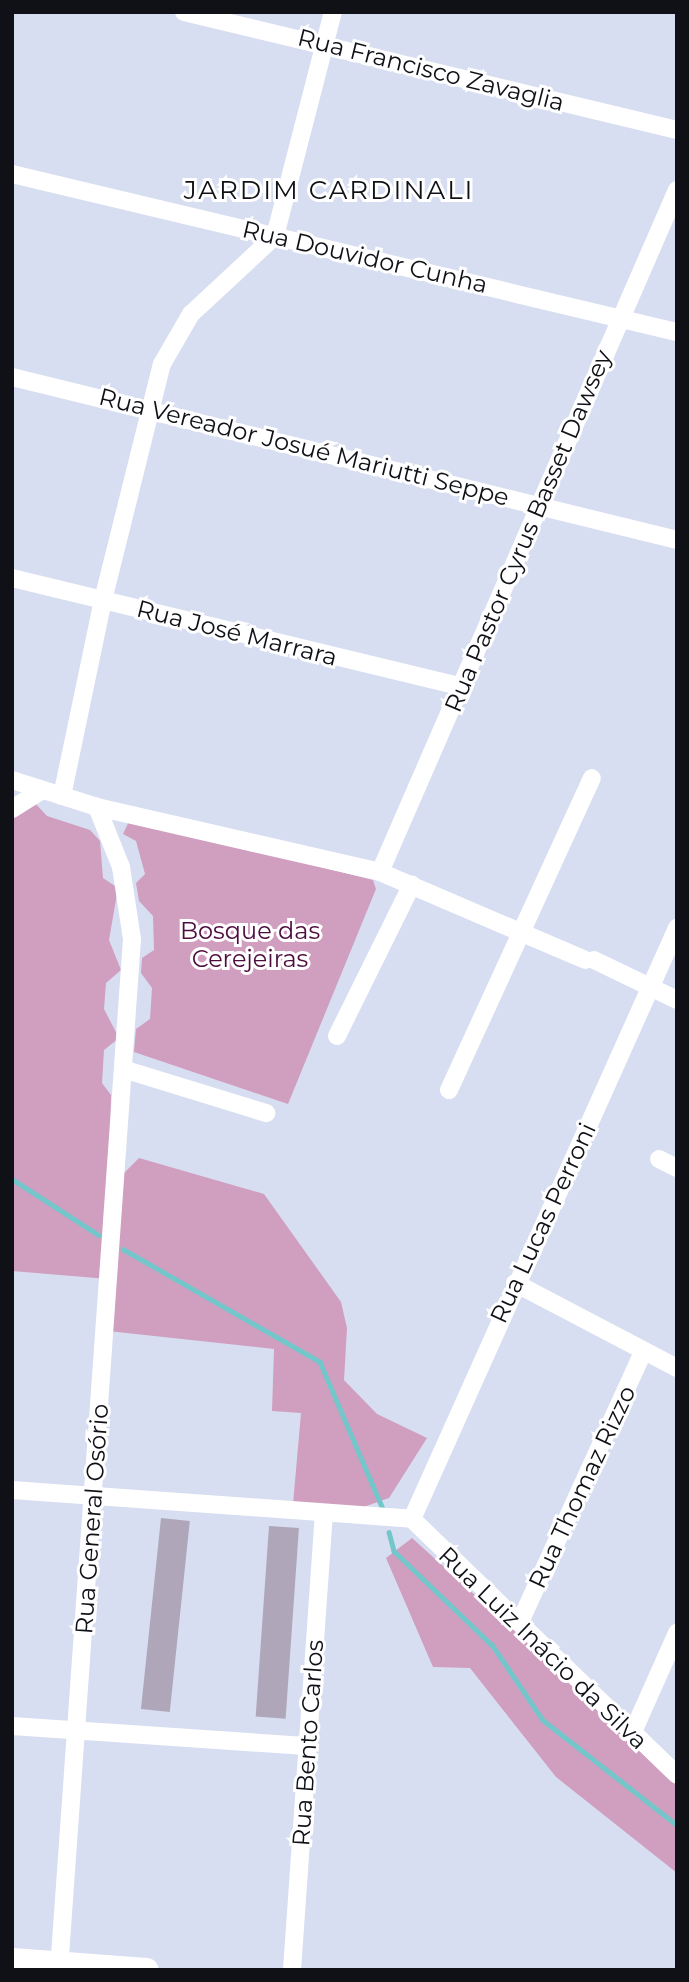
<!DOCTYPE html>
<html>
<head>
<meta charset="utf-8">
<style>
  body { margin:0 }
  #map { position:relative; width:689px; height:1982px; overflow:hidden; background:#d7def1; font-family:Montserrat,sans-serif }
  div>[style] { position:absolute }
  .green>* { inset:0; background:#d09ebf }
  .stream>* { height:4.5px; margin:-2.25px; padding:0 2.25px; transform-origin:2.25px; border-radius:2.25px; background:#73c6ca }
  .building>* { inset:0; background:#afa7b9; transform-origin:0 0 }
  .street>* { height:18px; margin:-9px; padding:0 9px; transform-origin:9px; border-radius:9px; background:#fff }
  .secondary>* { height:24px; margin:-12px; padding:0 12px; transform-origin:12px; border-radius:12px; background:#fff }
  span { translate:-50% -50%; white-space:nowrap; text-align:center; line-height:1.15; -webkit-text-stroke:6px #fff; paint-order:stroke }
  .street-label { font-size:24px; color:#0f1117 }
  .park-label { font-size:24px; color:#4d0c3e }
  .neighbourhood-label { font-size:26px; color:#0f1117; letter-spacing:2px }
  .frame { position:absolute; inset:0; border:14px solid #0f1117; pointer-events:none }
</style>
</head>
<body>
<div id="map">
  <div class="green">
    <i style="clip-path:polygon(33px 801px,47px 816px,90px 830px,100px 841px,103px 878px,118px 888px,109px 940px,121px 970px,106px 983px,104px 1009px,119px 1038px,104px 1050px,102px 1083px,111px 1095px,108px 1279px,12px 1271px,12px 802px)"></i>
    <i style="clip-path:polygon(130px 819px,373px 880px,376px 889px,288px 1104px,134px 1052px,136px 1029px,150px 1019px,152px 988px,141px 973px,142px 958px,154px 950px,153px 916px,139px 901px,136px 883px,145px 874px,136px 841px,123px 834px)"></i>
    <i style="clip-path:polygon(139px 1158px,264px 1194px,341px 1302px,347px 1328px,344px 1380px,377px 1414px,427px 1438px,389px 1498px,355px 1510px,293px 1504px,301px 1413px,272px 1411px,274px 1349px,108px 1331px,121px 1176px)"></i>
    <i style="clip-path:polygon(412px 1538px,677px 1778px,677px 1873px,556px 1777px,470px 1668px,433px 1667px,386px 1558px)"></i>
  </div>
  <div class="stream">
    <i style="left:12px;top:1179px;width:103px;rotate:32.8deg"></i>
    <i style="left:123px;top:1249px;width:227px;rotate:29.8deg"></i>
    <i style="left:320px;top:1362px;width:158px;rotate:66.8deg"></i>
    <i style="left:389px;top:1532px;width:20px;rotate:75deg"></i>
    <i style="left:394px;top:1551px;width:137px;rotate:43.8deg"></i>
    <i style="left:493px;top:1646px;width:89px;rotate:56deg"></i>
    <i style="left:543px;top:1720px;width:170px;rotate:38.1deg"></i>
  </div>
  <div class="building">
    <i style="left:161px;top:1518px;width:29px;height:192px;rotate:6deg"></i>
    <i style="left:269px;top:1526px;width:30px;height:191px;rotate:4deg"></i>
  </div>
  <div class="street">
    <i style="left:184px;top:12px;width:507px;rotate:13.46deg"></i>
    <i style="left:12px;top:174px;width:684px;rotate:13.37deg"></i>
    <i style="left:12px;top:377px;width:685px;rotate:13.77deg"></i>
    <i style="left:12px;top:578px;width:463px;rotate:13.6deg"></i>
    <i style="left:12px;top:780px;width:89px;rotate:17.6deg"></i>
    <i style="left:97px;top:807px;width:290px;rotate:12.9deg"></i>
    <i style="left:380px;top:872px;width:223px;rotate:23.2deg"></i>
    <i style="left:62px;top:796px;width:200px;rotate:-78.2deg"></i>
    <i style="left:103px;top:600px;width:243px;rotate:-76deg"></i>
    <i style="left:162px;top:364px;width:58px;rotate:-59.9deg"></i>
    <i style="left:191px;top:314px;width:115px;rotate:-42.9deg"></i>
    <i style="left:275px;top:236px;width:231px;rotate:-75.5deg"></i>
    <i style="left:12px;top:809px;width:36px;rotate:-32deg"></i>
    <i style="left:380px;top:872px;width:744px;rotate:-66.47deg"></i>
    <i style="left:594px;top:960px;width:92px;rotate:25.7deg"></i>
    <i style="left:337px;top:1036px;width:169px;rotate:-63.7deg"></i>
    <i style="left:123px;top:1069px;width:150px;rotate:17.1deg"></i>
    <i style="left:449px;top:1090px;width:343px;rotate:-65.4deg"></i>
    <i style="left:659px;top:1159px;width:20px;rotate:27deg"></i>
    <i style="left:515px;top:1283px;width:183px;rotate:27.7deg"></i>
    <i style="left:12px;top:1490px;width:401px;rotate:4.1deg"></i>
    <i style="left:412px;top:1519px;width:648px;rotate:-65.85deg"></i>
    <i style="left:412px;top:1519px;width:368px;rotate:44deg"></i>
    <i style="left:520px;top:1622px;width:297px;rotate:-65.5deg"></i>
    <i style="left:12px;top:1726px;width:298px;rotate:3.9deg"></i>
    <i style="left:632px;top:1734px;width:111px;rotate:-66deg"></i>
    <i style="left:59px;top:1970px;width:1034px;rotate:-85.95deg"></i>
    <i style="left:132px;top:939px;width:73px;rotate:-98.7deg"></i>
    <i style="left:121px;top:867px;width:65px;rotate:-111.8deg"></i>
    <i style="left:292px;top:1970px;width:455px;rotate:-86deg"></i>
  </div>
  <div class="secondary">
    <i style="left:12px;top:1960px;width:135px;rotate:4.2deg"></i>
  </div>
  <div class="street-label">
    <span style="left:431px;top:70px;rotate:14deg">Rua Francisco Zavaglia</span>
    <span style="left:365px;top:257px;rotate:13deg">Rua Douvidor Cunha</span>
    <span style="left:304px;top:447px;rotate:14deg">Rua Vereador Josué Mariutti Seppe</span>
    <span style="left:528px;top:531px;rotate:-67deg">Rua Pastor Cyrus Basset Dawsey</span>
    <span style="left:237px;top:633px;rotate:14deg">Rua José Marrara</span>
    <span style="left:543px;top:1223px;rotate:-65deg">Rua Lucas Perroni</span>
    <span style="left:582px;top:1487px;rotate:-65deg">Rua Thomaz Rizzo</span>
    <span style="left:92px;top:1519px;rotate:-86deg">Rua General Osório</span>
    <span style="left:543px;top:1648px;rotate:44deg">Rua Luiz Inácio da Silva</span>
    <span style="left:308px;top:1743px;rotate:-86deg">Rua Bento Carlos</span>
  </div>
  <div class="park-label">
    <span style="left:250px;top:945px">Bosque das<br>Cerejeiras</span>
  </div>
  <div class="neighbourhood-label">
    <span style="left:329px;top:191px">JARDIM CARDINALI</span>
  </div>
  <div class="frame"></div>
</div>
</body>
</html>
